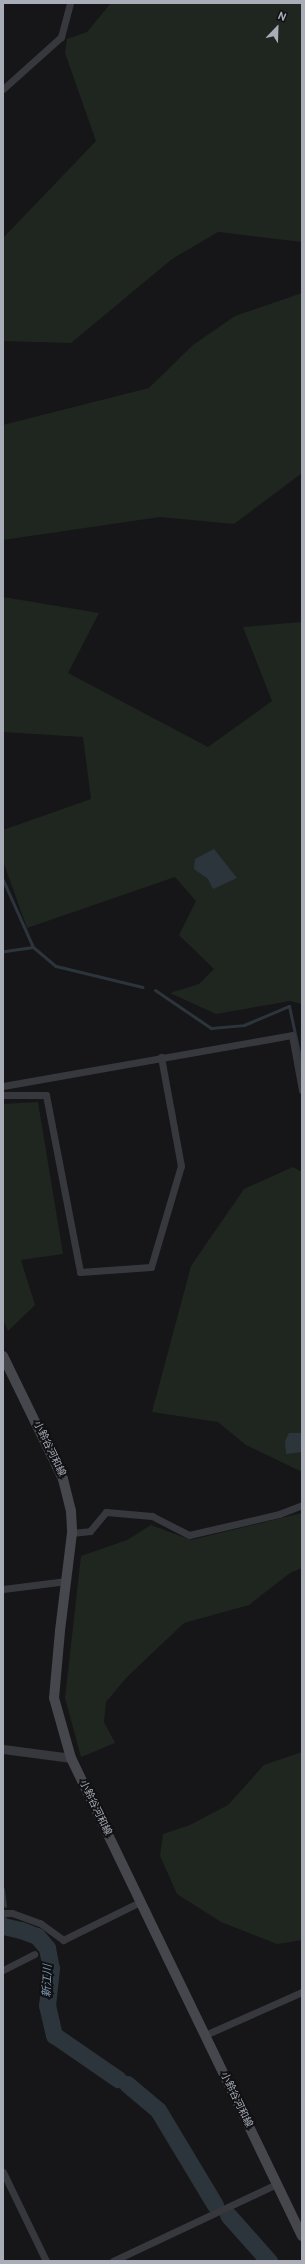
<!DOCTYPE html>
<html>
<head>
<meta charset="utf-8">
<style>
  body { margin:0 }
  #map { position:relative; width:305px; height:2264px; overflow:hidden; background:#161618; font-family:Overpass,"Noto Sans JP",sans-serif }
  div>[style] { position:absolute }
  .green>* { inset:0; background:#1e261f }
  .water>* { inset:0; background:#2c353c }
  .stream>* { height:3px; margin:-1.5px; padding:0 1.5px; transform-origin:1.5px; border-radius:1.5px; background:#2c353c }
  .river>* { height:17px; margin:-8.5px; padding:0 8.5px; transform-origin:8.5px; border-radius:8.5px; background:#2c353c }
  .minor>* { height:7px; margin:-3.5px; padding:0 3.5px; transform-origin:3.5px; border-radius:3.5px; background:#37383d }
  .tertiary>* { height:9px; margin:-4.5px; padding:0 4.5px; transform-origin:4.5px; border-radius:4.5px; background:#37383d }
  .secondary>* { height:10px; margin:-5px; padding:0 5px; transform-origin:5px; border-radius:5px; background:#45474d }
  span { translate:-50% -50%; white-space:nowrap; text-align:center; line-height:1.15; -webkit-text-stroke:4px #111113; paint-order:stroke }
  .street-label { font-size:10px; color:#a8adb8 }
  .water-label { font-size:11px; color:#7f9bb3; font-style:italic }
  .frame { position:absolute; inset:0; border:4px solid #a8adb8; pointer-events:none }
  .north { position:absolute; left:257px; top:8px; width:40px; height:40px; -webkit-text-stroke:3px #111113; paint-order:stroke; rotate:23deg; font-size:11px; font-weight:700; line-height:16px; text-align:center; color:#a8adb8 }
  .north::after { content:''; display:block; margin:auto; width:14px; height:18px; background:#a8adb8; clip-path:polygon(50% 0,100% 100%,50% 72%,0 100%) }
</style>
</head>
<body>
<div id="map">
  <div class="green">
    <i style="clip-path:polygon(111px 3px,302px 3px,302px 242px,218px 232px,172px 259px,71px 343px,3px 341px,3px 238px,96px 141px,65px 53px,67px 39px,87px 32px)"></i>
    <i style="clip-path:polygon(302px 293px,302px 473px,234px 524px,160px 517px,3px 540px,3px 425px,149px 388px,193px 345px,235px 316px)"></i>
    <i style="clip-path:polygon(3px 597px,99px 613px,68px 673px,208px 747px,272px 701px,243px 627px,302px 622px,302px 1004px,290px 1001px,216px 1014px,170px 993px,199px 984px,214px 969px,179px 935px,196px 901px,175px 877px,27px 928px,3px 861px,3px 830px,91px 799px,83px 737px,3px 732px)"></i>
    <i style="clip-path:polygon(38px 1102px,63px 1254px,21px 1260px,35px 1305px,8px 1331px,3px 1320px,3px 1104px)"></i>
    <i style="clip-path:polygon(293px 1167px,302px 1172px,302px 1472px,246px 1445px,218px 1422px,152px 1412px,191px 1266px,244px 1189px)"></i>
    <i style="clip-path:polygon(302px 1513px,302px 1568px,290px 1573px,249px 1605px,184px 1623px,127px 1677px,106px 1702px,104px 1722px,115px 1743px,81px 1757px,65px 1698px,81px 1556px,127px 1540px,151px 1525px,191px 1540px)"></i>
    <i style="clip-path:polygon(302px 1752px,302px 1940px,277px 1944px,221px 1922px,177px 1894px,160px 1856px,163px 1834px,190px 1825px,228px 1805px,264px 1765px)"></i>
  </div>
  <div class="water">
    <i style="clip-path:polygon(214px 849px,237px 878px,213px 889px,208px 879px,194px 869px,195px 859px)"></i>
    <i style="clip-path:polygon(289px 1433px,302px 1433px,302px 1452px,286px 1454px,285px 1441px)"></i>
  </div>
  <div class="stream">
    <i style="left:3px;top:880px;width:73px;rotate:65.9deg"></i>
    <i style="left:33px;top:947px;width:30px;rotate:172deg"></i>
    <i style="left:33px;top:947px;width:30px;rotate:40deg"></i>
    <i style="left:56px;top:966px;width:89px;rotate:13.6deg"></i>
    <i style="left:155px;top:990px;width:68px;rotate:34.2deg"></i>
    <i style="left:211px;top:1028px;width:33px;rotate:-5deg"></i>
    <i style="left:244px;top:1025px;width:49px;rotate:-22.9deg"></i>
    <i style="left:289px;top:1006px;width:61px;rotate:77.8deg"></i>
    <i style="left:3px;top:1889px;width:17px;rotate:83deg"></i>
    <i style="left:5px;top:1918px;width:9px;rotate:84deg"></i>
  </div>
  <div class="river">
    <i style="left:3px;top:1926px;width:18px;rotate:13deg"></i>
    <i style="left:21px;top:1930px;width:17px;rotate:21deg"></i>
    <i style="left:37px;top:1936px;width:16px;rotate:50deg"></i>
    <i style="left:47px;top:1948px;width:20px;rotate:79deg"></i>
    <i style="left:51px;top:1968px;width:37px;rotate:96deg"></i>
    <i style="left:47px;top:2005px;width:31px;rotate:77deg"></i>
    <i style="left:54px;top:2035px;width:78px;rotate:34.5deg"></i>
    <i style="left:127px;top:2084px;width:40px;rotate:40deg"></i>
    <i style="left:158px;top:2110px;width:111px;rotate:59deg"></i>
    <i style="left:228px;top:2215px;width:62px;rotate:48.3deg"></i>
  </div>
  <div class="minor">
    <i style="left:3px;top:89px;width:78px;rotate:-41.9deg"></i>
    <i style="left:61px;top:37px;width:35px;rotate:-75deg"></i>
    <i style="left:3px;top:1086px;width:293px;rotate:-10deg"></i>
    <i style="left:292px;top:1035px;width:56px;rotate:79.7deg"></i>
    <i style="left:3px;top:1095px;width:43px"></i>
    <i style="left:46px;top:1095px;width:180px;rotate:79.1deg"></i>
    <i style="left:80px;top:1272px;width:71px;rotate:-4deg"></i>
    <i style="left:151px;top:1267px;width:105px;rotate:-73.5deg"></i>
    <i style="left:181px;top:1166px;width:111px;rotate:-100.4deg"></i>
    <i style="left:72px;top:1533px;width:18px;rotate:-6deg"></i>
    <i style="left:90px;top:1531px;width:25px;rotate:-50deg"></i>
    <i style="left:106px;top:1512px;width:46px;rotate:5deg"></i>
    <i style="left:152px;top:1516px;width:42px;rotate:27.2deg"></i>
    <i style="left:189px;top:1535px;width:92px;rotate:-13.1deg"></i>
    <i style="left:279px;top:1514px;width:25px;rotate:-21deg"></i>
    <i style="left:3px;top:1589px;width:64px;rotate:-7.2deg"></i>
    <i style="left:3px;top:1913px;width:9px"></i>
    <i style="left:12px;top:1913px;width:30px;rotate:20deg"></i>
    <i style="left:40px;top:1923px;width:29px;rotate:36deg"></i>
    <i style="left:63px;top:1940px;width:86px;rotate:-26.3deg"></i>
    <i style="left:3px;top:1970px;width:35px;rotate:-27deg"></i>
    <i style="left:205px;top:2035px;width:106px;rotate:-23.9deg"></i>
    <i style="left:3px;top:2172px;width:99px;rotate:64.2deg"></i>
    <i style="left:113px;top:2261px;width:181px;rotate:-25.2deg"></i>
  </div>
  <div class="tertiary">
    <i style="left:3px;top:1749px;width:69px;rotate:7.5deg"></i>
  </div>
  <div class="secondary">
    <i style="left:3px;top:1356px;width:137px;rotate:64deg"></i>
    <i style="left:63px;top:1479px;width:33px;rotate:76deg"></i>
    <i style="left:71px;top:1511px;width:22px;rotate:87deg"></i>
    <i style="left:72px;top:1533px;width:99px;rotate:97deg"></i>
    <i style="left:60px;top:1631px;width:67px;rotate:95.1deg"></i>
    <i style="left:54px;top:1698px;width:62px;rotate:74.2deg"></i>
    <i style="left:71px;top:1758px;width:531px;rotate:64.21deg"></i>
  </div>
  <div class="street-label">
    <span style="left:49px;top:1449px;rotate:64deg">小鈴谷河和線</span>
    <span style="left:95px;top:1808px;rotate:64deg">小鈴谷河和線</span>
    <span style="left:236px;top:2100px;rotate:64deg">小鈴谷河和線</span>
  </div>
  <div class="water-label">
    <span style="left:48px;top:1981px;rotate:-88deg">新江川</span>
  </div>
  <div class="frame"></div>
  <div class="north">N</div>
</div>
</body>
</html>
